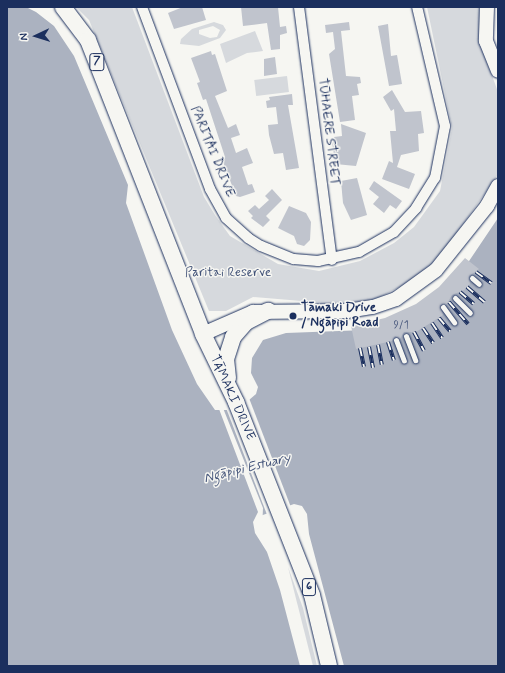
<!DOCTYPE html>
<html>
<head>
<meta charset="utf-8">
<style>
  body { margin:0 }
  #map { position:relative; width:505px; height:673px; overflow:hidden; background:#f6f6f2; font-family:Mynerve,sans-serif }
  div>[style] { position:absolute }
  .green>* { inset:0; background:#d6d9dd; transform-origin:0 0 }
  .water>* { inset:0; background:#abb2c0 }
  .pier>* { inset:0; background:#f6f6f2; transform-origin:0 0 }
  .building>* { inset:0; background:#c0c4cd }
  .roads { filter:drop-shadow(0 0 1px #1b2f5e) drop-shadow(0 0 1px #1b2f5e) }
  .service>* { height:5px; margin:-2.5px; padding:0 2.5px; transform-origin:2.5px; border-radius:2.5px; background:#f6f6f2 }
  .minor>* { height:10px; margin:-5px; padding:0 5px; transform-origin:5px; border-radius:5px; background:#f6f6f2 }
  .secondary>* { height:14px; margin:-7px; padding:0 7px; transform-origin:7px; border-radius:7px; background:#f6f6f2 }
  .primary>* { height:16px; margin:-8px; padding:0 8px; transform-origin:8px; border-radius:8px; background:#f6f6f2 }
  .rail>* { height:4px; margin-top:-2px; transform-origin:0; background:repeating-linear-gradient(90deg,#f6f6f2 0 8px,#1b2f5e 0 16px); box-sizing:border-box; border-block:1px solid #1b2f5e }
  .dots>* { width:11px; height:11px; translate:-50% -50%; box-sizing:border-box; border:2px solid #f6f6f2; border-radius:50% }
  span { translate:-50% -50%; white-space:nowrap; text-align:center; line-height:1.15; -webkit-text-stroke:3px #f6f6f2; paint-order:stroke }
  .number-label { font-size:11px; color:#44547a }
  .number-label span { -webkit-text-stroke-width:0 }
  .shield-label span { padding:1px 3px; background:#f6f6f2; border:1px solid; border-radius:3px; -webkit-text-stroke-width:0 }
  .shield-label { font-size:12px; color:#1b2f5e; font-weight:700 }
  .street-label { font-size:13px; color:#1b2f5e }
  .park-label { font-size:13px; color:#405177 }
  .poi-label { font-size:13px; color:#1b2f5e; font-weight:700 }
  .left { translate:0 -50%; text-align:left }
  .water-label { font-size:14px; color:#46567b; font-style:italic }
  .frame { position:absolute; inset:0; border:8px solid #1b2f5e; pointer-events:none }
  .north { position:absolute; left:16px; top:16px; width:40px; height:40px; -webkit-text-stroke:3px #f6f6f2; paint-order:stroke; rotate:266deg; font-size:11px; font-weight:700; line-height:16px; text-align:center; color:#1b2f5e }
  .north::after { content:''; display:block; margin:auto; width:14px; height:18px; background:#1b2f5e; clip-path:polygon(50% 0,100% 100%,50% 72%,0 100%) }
</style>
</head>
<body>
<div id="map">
  <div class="green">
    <i style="clip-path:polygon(76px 7px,132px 7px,204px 197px,215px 215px,230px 236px,278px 264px,319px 271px,360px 261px,394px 243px,414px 227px,440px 191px,452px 128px,427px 7px,479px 7px,482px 48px,498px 92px,497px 176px,442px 254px,415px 279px,376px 299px,337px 304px,253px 297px,226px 311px,209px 311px,89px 20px)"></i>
    <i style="clip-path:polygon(evenodd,214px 22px,223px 25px,226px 30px,220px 38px,199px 46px,180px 44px,181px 39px,192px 29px,214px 22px,213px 26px,220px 30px,217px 37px,210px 38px,199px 34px,199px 30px,213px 26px)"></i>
    <i style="clip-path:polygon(255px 31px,263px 51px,247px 53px,226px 63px,220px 44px)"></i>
    <i style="left:287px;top:76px;width:16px;height:33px;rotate:83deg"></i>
    <i style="clip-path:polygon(288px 567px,303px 608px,317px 666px,313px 666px)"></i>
  </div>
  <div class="water">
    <i style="clip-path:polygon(7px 7px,26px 7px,36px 12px,54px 26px,74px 56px,128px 185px,126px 203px,172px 330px,197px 384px,215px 410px,227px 410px,249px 400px,256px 394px,258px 387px,251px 373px,252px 358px,263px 340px,286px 333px,366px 330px,409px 314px,463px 270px,498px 218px,498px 666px,344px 666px,309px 534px,307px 514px,302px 506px,294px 504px,260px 516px,260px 531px,309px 666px,7px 666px)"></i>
  </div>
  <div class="pier">
    <i style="left:249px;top:398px;width:116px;height:25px;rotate:69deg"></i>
    <i style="clip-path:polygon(223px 408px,263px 508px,262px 530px,275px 545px,279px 556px,310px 666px,300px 666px,280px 590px,267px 552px,255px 533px,253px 522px,258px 512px,219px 409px)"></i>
  </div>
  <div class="building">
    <i style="clip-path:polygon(183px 7px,202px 7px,206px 20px,174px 29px,168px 13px)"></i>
    <i style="clip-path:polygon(241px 7px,278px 7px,280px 27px,286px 26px,287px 33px,280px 35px,280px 49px,271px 50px,267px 23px,243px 26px)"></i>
    <i style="clip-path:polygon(349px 22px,350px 30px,341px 31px,346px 76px,360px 77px,361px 83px,357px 84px,359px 95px,352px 96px,355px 120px,340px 122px,329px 54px,335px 49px,333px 32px,326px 33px,325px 25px)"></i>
    <i style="clip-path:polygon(388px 24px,391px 56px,397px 55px,402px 84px,389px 86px,378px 26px)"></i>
    <i style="clip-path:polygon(211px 51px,212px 55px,215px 54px,227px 91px,215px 96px,228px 128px,236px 124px,240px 135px,231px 138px,236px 153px,247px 148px,253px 163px,242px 167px,248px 185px,252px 184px,255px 192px,240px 197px,236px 196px,223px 162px,225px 157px,206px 99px,203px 100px,197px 83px,200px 82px,191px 58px)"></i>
    <i style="clip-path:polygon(275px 57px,277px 74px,264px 76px,264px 59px)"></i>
    <i style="clip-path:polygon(392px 90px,405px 112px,421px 111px,424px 133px,418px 134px,419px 151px,401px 155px,397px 167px,415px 174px,409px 189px,382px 179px,389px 161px,393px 163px,390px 131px,396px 131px,394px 109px,391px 111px,383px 97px)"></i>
    <i style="clip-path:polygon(292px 94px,293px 105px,288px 105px,299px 168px,286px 170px,283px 153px,274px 154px,269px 135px,268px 125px,278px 124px,276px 107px,267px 108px,266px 101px,270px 100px,269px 97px)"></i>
    <i style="clip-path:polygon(341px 124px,366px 133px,356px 166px,335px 164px,332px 141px,335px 141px,334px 137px,342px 136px)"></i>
    <i style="clip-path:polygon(357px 178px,367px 215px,351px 220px,343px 203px,341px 181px)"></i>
    <i style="clip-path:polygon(374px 181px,402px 201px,396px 209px,390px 205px,384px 213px,373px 204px,379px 197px,369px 189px)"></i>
    <i style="clip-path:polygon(272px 189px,282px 200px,266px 216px,270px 220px,263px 227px,251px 218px,253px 216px,248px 211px,255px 205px,259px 209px,269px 200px,265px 196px)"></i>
    <i style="clip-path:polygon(289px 206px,306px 213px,311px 222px,310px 240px,304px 246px,297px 244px,294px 236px,278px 228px)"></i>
    <i style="clip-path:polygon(465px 258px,479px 269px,469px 276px,470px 284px,464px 290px,452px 295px,446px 305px,440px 305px,443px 315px,416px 332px,404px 332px,400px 339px,395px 336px,392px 341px,356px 349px,351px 326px,385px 318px,416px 304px,439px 287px)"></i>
  </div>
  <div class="roads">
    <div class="service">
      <i style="left:472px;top:278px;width:9px;rotate:41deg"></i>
      <i style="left:455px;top:298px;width:21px;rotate:45deg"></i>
      <i style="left:443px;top:307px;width:19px;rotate:54deg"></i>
      <i style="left:406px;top:336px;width:26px;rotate:69deg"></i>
      <i style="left:396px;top:340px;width:22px;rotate:69deg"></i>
    </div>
    <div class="minor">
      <i style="left:142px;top:7px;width:194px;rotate:69.5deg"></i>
      <i style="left:210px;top:189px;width:33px;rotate:61deg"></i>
      <i style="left:226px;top:218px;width:30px;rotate:42deg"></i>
      <i style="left:248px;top:238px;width:15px;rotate:32deg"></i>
      <i style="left:261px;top:246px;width:35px;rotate:22deg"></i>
      <i style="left:294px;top:259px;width:24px;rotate:5deg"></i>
      <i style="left:318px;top:261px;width:42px;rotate:-12.4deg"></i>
      <i style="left:359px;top:252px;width:40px;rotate:-29.7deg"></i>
      <i style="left:394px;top:232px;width:33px;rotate:-47deg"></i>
      <i style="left:416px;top:208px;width:36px;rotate:-58deg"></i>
      <i style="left:435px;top:178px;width:53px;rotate:-79.1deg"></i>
      <i style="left:445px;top:126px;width:122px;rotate:-103.2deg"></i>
      <i style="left:299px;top:7px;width:255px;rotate:82.6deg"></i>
    </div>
    <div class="secondary">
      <i style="left:487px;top:7px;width:34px;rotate:92deg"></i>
      <i style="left:486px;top:41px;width:32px;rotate:68deg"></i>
      <i style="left:203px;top:334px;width:55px;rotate:-23.7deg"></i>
      <i style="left:253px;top:312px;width:94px;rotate:-0.6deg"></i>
      <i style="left:347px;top:311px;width:26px;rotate:-9deg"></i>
      <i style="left:373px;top:307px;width:24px;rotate:-19deg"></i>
      <i style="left:396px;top:299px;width:49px;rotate:-35.9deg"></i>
      <i style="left:436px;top:270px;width:82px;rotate:-51.4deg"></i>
      <i style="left:487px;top:206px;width:23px;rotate:-61deg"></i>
    </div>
    <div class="primary">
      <i style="left:63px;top:7px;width:41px;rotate:52.9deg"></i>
      <i style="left:88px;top:40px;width:316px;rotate:68.6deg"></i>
      <i style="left:203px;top:334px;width:76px;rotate:64.1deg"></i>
      <i style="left:236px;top:402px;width:207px;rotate:68.5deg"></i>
      <i style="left:312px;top:595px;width:73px;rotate:76.5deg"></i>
      <i style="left:228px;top:378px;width:19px;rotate:-96deg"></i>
      <i style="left:226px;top:359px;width:23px;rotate:-72deg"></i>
      <i style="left:233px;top:337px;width:20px;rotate:-49deg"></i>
      <i style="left:246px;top:322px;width:25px;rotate:-27deg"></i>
    </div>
  </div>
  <div class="rail">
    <i style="left:476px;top:272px;width:19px;rotate:36deg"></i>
    <i style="left:467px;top:287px;width:23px;rotate:41deg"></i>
    <i style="left:460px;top:292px;width:18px;rotate:41deg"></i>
    <i style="left:449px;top:302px;width:29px;rotate:49deg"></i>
    <i style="left:439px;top:318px;width:17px;rotate:50deg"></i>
    <i style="left:432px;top:323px;width:18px;rotate:56deg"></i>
    <i style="left:423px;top:328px;width:18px;rotate:56deg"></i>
    <i style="left:414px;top:332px;width:21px;rotate:62deg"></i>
    <i style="left:388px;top:342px;width:19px;rotate:72deg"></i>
    <i style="left:378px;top:345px;width:20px;rotate:79deg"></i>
    <i style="left:369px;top:347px;width:21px;rotate:79deg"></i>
    <i style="left:360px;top:348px;width:19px;rotate:78deg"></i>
  </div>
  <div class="dots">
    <i style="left:293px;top:316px;background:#1b2f5e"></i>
  </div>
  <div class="number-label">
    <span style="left:401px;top:325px">9/1</span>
  </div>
  <div class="shield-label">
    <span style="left:97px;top:62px">7</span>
    <span style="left:309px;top:587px">6</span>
  </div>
  <div class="street-label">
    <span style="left:328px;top:132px;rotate:83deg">TŪHAERE STREET</span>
    <span style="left:212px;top:152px;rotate:68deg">PARITAI DRIVE</span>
    <span style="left:232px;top:398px;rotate:66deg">TĀMAKI DRIVE</span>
  </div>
  <div class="park-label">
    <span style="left:228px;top:273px">Paritai Reserve</span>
  </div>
  <div class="poi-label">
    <span class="left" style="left:301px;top:316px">Tāmaki Drive<br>/ Ngāpipi Road</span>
  </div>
  <div class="water-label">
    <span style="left:247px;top:468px;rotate:-14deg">Ngāpipi Estuary</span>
  </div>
  <div class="frame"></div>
  <div class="north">N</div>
</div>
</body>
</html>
